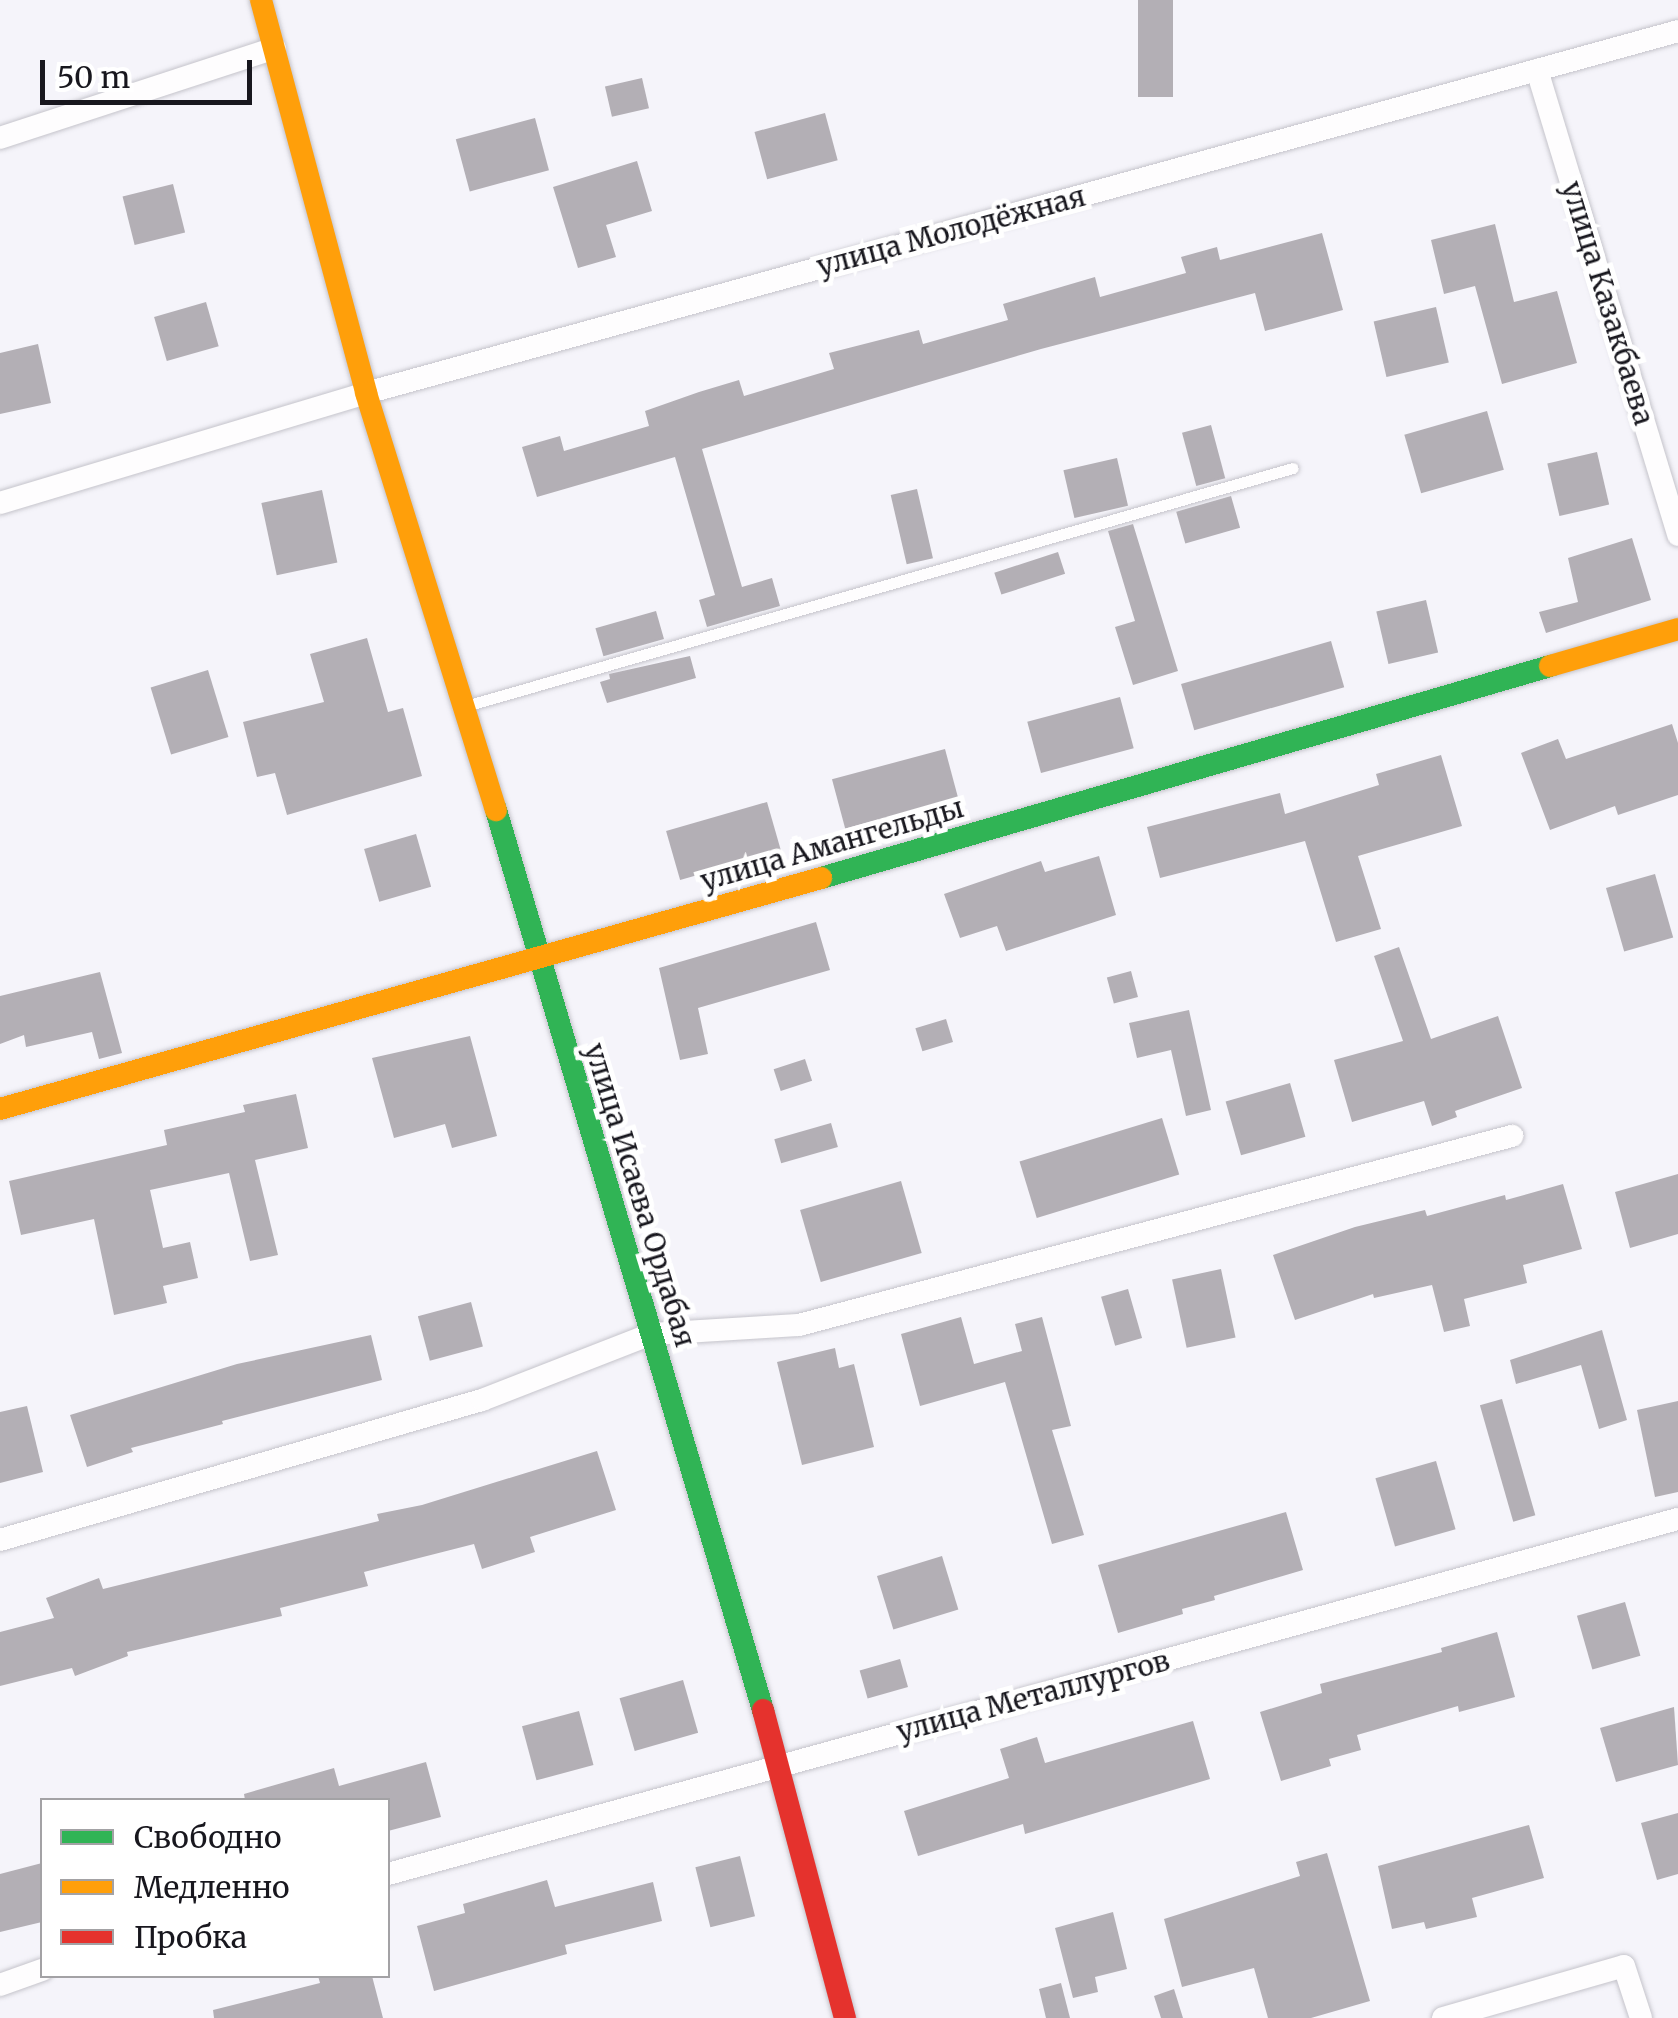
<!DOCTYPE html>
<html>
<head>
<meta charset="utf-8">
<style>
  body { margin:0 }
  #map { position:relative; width:1678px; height:2018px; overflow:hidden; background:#f5f4fa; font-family:Merriweather,serif }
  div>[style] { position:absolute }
  .building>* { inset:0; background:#b3afb5; transform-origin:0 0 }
  .roads { filter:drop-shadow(0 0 2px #c5c4cb) drop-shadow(0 0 2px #c5c4cb) }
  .lane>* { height:11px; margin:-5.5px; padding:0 5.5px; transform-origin:5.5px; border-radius:5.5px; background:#fefdfe }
  .street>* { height:22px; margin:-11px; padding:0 11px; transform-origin:11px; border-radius:11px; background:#fefdfe }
  .fast>* { height:22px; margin:-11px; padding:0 11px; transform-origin:11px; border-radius:11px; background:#30b455 }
  .slow>* { height:22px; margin:-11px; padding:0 11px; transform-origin:11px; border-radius:11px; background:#ff9f0a }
  .jam>* { height:22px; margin:-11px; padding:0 11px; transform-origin:11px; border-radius:11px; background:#e5322d }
  span { translate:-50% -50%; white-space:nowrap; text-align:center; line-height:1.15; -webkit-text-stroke:10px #fff; paint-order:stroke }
  .street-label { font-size:28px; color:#18171e }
  .legend { position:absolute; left:40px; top:1798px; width:350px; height:180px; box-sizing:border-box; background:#fff; border:2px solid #a3a2a5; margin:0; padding:12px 18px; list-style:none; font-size:30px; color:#18171e }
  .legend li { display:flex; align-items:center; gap:20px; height:50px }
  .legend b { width:50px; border:2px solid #a3a2a5 }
  .scale { position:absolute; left:40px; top:60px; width:212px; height:45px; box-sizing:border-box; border:5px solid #18171e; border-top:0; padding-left:12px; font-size:30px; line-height:35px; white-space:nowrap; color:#18171e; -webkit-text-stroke:8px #fff; paint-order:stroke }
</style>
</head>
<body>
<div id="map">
  <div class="building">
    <i style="left:1138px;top:0;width:35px;height:97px"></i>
    <i style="left:642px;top:78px;width:31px;height:38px;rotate:77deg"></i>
    <i style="left:825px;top:113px;width:49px;height:73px;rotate:75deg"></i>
    <i style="left:535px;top:118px;width:54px;height:82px;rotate:75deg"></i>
    <i style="clip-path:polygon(637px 161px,652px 211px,606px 225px,616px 257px,578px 268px,553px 187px)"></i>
    <i style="left:173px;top:184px;width:50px;height:52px;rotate:76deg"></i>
    <i style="clip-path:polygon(1495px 224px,1514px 302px,1557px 291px,1577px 363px,1502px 384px,1475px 286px,1444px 294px,1431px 240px)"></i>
    <i style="clip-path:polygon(1322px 233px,1343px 310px,1265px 331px,1255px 293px,1041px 349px,702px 449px,742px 587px,772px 578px,780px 606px,707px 627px,699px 600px,715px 595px,675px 457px,537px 497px,522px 447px,560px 436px,564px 451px,649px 426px,645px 411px,699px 392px,739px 380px,744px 396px,834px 369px,829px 353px,919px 330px,923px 344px,1008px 320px,1003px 304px,1095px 277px,1100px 297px,1186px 273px,1181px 257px,1217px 247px,1220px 260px)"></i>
    <i style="left:206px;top:302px;width:46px;height:54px;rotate:74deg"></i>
    <i style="left:1436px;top:307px;width:57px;height:64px;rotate:77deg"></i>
    <i style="clip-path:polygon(38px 344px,51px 403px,0 414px,0 353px)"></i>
    <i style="left:1487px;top:411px;width:61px;height:86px;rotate:74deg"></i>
    <i style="left:1211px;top:425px;width:55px;height:30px;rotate:75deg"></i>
    <i style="left:1597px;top:452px;width:54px;height:51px;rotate:77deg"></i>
    <i style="left:1117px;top:458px;width:49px;height:55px;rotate:77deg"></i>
    <i style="left:917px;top:489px;width:71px;height:27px;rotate:77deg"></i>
    <i style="left:322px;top:490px;width:74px;height:62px;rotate:78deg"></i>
    <i style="left:1231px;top:496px;width:33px;height:57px;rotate:74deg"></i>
    <i style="clip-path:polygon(1133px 524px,1178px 671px,1133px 685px,1115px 627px,1135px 621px,1108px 531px)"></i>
    <i style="clip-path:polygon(1632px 538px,1651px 600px,1546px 633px,1539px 612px,1578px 602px,1568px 558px)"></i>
    <i style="left:1058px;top:552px;width:23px;height:67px;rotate:72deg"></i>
    <i style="left:1426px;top:600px;width:54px;height:51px;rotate:77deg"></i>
    <i style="left:656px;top:611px;width:29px;height:63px;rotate:74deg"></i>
    <i style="clip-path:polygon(367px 638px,388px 712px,403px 708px,422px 776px,287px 815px,275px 773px,257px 777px,243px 722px,324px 702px,310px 654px)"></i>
    <i style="left:1331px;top:641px;width:48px;height:156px;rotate:74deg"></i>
    <i style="clip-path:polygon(690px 656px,696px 678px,607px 703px,600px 682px,610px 679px,609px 674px)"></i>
    <i style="left:208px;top:670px;width:70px;height:60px;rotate:73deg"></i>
    <i style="left:1120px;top:697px;width:53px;height:96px;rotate:75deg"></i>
    <i style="clip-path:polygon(1672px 724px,1678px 743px,1678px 795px,1618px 815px,1615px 806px,1550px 830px,1521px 753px,1558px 739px,1566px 759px)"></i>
    <i style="left:945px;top:749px;width:51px;height:117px;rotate:75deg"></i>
    <i style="clip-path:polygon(1441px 755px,1462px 826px,1358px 856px,1381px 929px,1336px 942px,1305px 841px,1160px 878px,1147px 827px,1280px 793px,1285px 814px,1379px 785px,1376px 774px)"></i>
    <i style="left:767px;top:802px;width:51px;height:105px;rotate:74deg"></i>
    <i style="left:416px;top:834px;width:55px;height:54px;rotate:74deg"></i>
    <i style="clip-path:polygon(1099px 856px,1116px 915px,1006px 951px,997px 926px,960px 938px,944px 894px,1041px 861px,1045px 872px)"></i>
    <i style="left:1655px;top:874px;width:66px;height:51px;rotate:74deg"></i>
    <i style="clip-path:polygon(816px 922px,830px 970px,698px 1008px,708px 1054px,680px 1060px,659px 968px)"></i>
    <i style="clip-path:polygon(1399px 947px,1431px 1039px,1498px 1016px,1522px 1088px,1455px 1111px,1457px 1117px,1432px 1126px,1424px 1101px,1352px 1122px,1334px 1060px,1403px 1041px,1374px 956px)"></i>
    <i style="left:1131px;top:971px;width:27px;height:25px;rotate:75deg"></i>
    <i style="clip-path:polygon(100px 972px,122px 1053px,99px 1059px,92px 1032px,26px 1047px,24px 1035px,0 1044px,0 996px)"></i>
    <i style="clip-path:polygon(1189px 1010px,1211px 1110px,1186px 1116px,1171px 1050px,1137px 1058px,1129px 1023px)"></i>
    <i style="left:946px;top:1019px;width:24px;height:32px;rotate:73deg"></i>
    <i style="clip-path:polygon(470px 1036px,497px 1136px,452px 1148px,445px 1124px,394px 1138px,372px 1058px)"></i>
    <i style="left:805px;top:1059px;width:23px;height:33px;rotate:72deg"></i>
    <i style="left:1290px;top:1083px;width:56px;height:67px;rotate:74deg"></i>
    <i style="clip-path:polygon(296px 1094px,308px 1148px,255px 1160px,278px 1255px,250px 1261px,229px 1173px,150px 1190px,163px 1248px,190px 1242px,198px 1278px,163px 1286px,167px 1303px,114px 1315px,94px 1219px,21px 1235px,9px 1181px,167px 1145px,164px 1130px,245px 1112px,243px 1105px)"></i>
    <i style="left:1162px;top:1118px;width:59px;height:149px;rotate:73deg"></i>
    <i style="left:831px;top:1123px;width:25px;height:59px;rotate:74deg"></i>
    <i style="clip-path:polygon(1678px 1174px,1678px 1234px,1630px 1248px,1615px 1192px)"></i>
    <i style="left:901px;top:1181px;width:75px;height:105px;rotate:74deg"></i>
    <i style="clip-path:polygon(1563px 1184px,1582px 1249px,1523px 1265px,1527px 1283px,1464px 1299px,1470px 1326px,1444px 1332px,1432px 1285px,1374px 1298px,1373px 1294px,1295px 1320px,1273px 1255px,1355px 1227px,1425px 1210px,1427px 1216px,1505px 1195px,1506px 1200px)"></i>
    <i style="left:1221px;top:1269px;width:70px;height:50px;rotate:78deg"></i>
    <i style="left:1128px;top:1289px;width:51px;height:28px;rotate:74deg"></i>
    <i style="left:471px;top:1302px;width:46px;height:55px;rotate:75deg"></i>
    <i style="clip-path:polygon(961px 1317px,974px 1364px,1022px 1351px,1015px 1324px,1042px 1317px,1071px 1426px,1052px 1430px,1084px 1535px,1052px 1544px,1005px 1382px,920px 1406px,901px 1334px)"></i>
    <i style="clip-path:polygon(1602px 1330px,1627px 1420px,1599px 1429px,1581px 1365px,1516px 1384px,1510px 1360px)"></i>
    <i style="clip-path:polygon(371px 1335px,382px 1380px,222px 1421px,223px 1424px,131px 1448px,133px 1452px,87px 1467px,70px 1415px,237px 1364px)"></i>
    <i style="clip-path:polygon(835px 1348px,839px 1368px,854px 1364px,874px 1447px,802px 1465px,777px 1362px)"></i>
    <i style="left:1502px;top:1399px;width:121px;height:23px;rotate:74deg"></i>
    <i style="clip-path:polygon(1678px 1401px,1678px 1492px,1655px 1497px,1637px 1410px)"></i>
    <i style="clip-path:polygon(27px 1406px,43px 1472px,0 1483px,0 1412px)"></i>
    <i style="clip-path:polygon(597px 1451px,616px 1510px,530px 1537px,535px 1552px,482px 1569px,474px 1544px,364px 1572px,368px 1586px,280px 1608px,282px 1616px,127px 1652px,128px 1656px,75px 1676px,72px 1668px,0 1686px,0 1632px,54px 1618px,46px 1598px,99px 1578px,103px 1589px,379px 1521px,377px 1514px,422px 1505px)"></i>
    <i style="left:1436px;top:1461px;width:71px;height:63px;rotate:74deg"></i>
    <i style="clip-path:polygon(1286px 1512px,1303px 1570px,1214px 1596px,1215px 1600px,1182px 1609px,1183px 1614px,1118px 1633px,1098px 1565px)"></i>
    <i style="left:942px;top:1556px;width:56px;height:68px;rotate:73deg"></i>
    <i style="left:1625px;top:1602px;width:56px;height:50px;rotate:74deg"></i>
    <i style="clip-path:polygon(1497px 1632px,1515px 1697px,1459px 1712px,1458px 1706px,1357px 1735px,1361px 1750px,1329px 1759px,1331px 1766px,1281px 1781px,1260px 1712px,1322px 1693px,1320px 1684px,1442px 1652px,1441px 1648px)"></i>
    <i style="left:900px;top:1659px;width:29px;height:42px;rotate:74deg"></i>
    <i style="left:683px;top:1680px;width:55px;height:66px;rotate:74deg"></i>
    <i style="clip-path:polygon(1674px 1707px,1678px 1765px,1616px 1782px,1600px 1728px)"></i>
    <i style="left:579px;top:1711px;width:56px;height:59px;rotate:75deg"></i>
    <i style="clip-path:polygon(1193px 1721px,1210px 1779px,1025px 1834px,1023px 1824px,918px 1856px,904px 1811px,1009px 1778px,1000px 1749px,1037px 1737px,1045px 1763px)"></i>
    <i style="clip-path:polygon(426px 1762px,441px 1817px,388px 1831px,388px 1800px,245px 1800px,244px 1794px,334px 1768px,339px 1786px)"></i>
    <i style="clip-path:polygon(1678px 1813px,1678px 1874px,1657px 1880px,1641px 1823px)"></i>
    <i style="clip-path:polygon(1529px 1825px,1544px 1878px,1472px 1898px,1477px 1917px,1426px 1929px,1424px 1922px,1392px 1929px,1378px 1866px)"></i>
    <i style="clip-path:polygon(1327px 1853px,1370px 2001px,1311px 2018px,1268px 2018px,1254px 1968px,1182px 1987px,1164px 1919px,1300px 1876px,1296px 1862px)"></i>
    <i style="left:740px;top:1856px;width:62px;height:46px;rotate:76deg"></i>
    <i style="clip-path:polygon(42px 1863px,42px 1922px,0 1932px,0 1874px)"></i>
    <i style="clip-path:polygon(547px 1880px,555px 1907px,653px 1882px,662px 1921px,565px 1945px,567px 1954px,434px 1991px,417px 1926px,465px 1913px,463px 1904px)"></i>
    <i style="clip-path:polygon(1113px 1912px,1127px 1969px,1095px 1977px,1098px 1992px,1073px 1998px,1055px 1928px)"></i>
    <i style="clip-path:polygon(318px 1976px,372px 1976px,383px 2018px,214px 2018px,213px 2010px,320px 1983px)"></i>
    <i style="clip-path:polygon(1061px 1983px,1070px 2018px,1046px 2018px,1039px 1989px)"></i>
    <i style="clip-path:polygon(1174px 1989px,1183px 2018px,1161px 2018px,1154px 1996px)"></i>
  </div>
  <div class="roads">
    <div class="lane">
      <i style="left:469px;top:705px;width:857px;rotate:-16.05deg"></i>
    </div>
    <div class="street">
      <i style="left:1537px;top:70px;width:486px;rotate:73.1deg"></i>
      <i style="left:0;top:138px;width:289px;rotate:-18.1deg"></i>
      <i style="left:0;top:503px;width:382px;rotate:-16.7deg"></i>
      <i style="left:366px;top:393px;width:1361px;rotate:-15.42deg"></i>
      <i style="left:0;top:1540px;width:502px;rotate:-16.2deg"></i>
      <i style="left:482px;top:1400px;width:181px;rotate:-21.3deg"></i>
      <i style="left:651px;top:1334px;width:148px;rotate:-3.5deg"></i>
      <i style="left:799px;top:1325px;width:738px;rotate:-14.85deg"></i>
      <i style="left:388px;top:1874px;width:1338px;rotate:-15.39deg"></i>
      <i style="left:0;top:1985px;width:45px;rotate:-19.7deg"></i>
      <i style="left:1443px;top:2018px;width:188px;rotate:-16deg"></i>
      <i style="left:1624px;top:1966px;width:55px;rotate:71.9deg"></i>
    </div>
    <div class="fast">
      <i style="left:496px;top:810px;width:939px;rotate:73.48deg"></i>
      <i style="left:821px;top:878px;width:759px;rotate:-16.21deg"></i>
    </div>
    <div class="slow">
      <i style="left:261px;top:0;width:407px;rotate:75deg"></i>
      <i style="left:366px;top:393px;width:437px;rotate:72.7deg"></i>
      <i style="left:1550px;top:666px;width:133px;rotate:-16.1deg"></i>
      <i style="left:0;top:1109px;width:853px;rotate:-15.71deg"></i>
    </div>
    <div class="jam">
      <i style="left:763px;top:1710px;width:319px;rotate:75.1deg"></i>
    </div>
  </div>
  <div class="street-label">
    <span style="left:951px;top:231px;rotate:-15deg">улица Молодёжная</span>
    <span style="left:1608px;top:303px;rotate:73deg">улица Казакбаева</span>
    <span style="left:832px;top:844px;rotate:-16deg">улица Амангельды</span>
    <span style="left:640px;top:1195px;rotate:73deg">улица Исаева Ордабая</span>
    <span style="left:1033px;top:1696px;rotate:-15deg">улица Металлургов</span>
  </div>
  <ul class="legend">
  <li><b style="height:12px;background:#30b455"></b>Свободно</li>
  <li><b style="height:12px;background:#ff9f0a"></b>Медленно</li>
  <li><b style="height:12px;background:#e5322d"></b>Пробка</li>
  </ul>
  <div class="scale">50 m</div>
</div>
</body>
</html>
